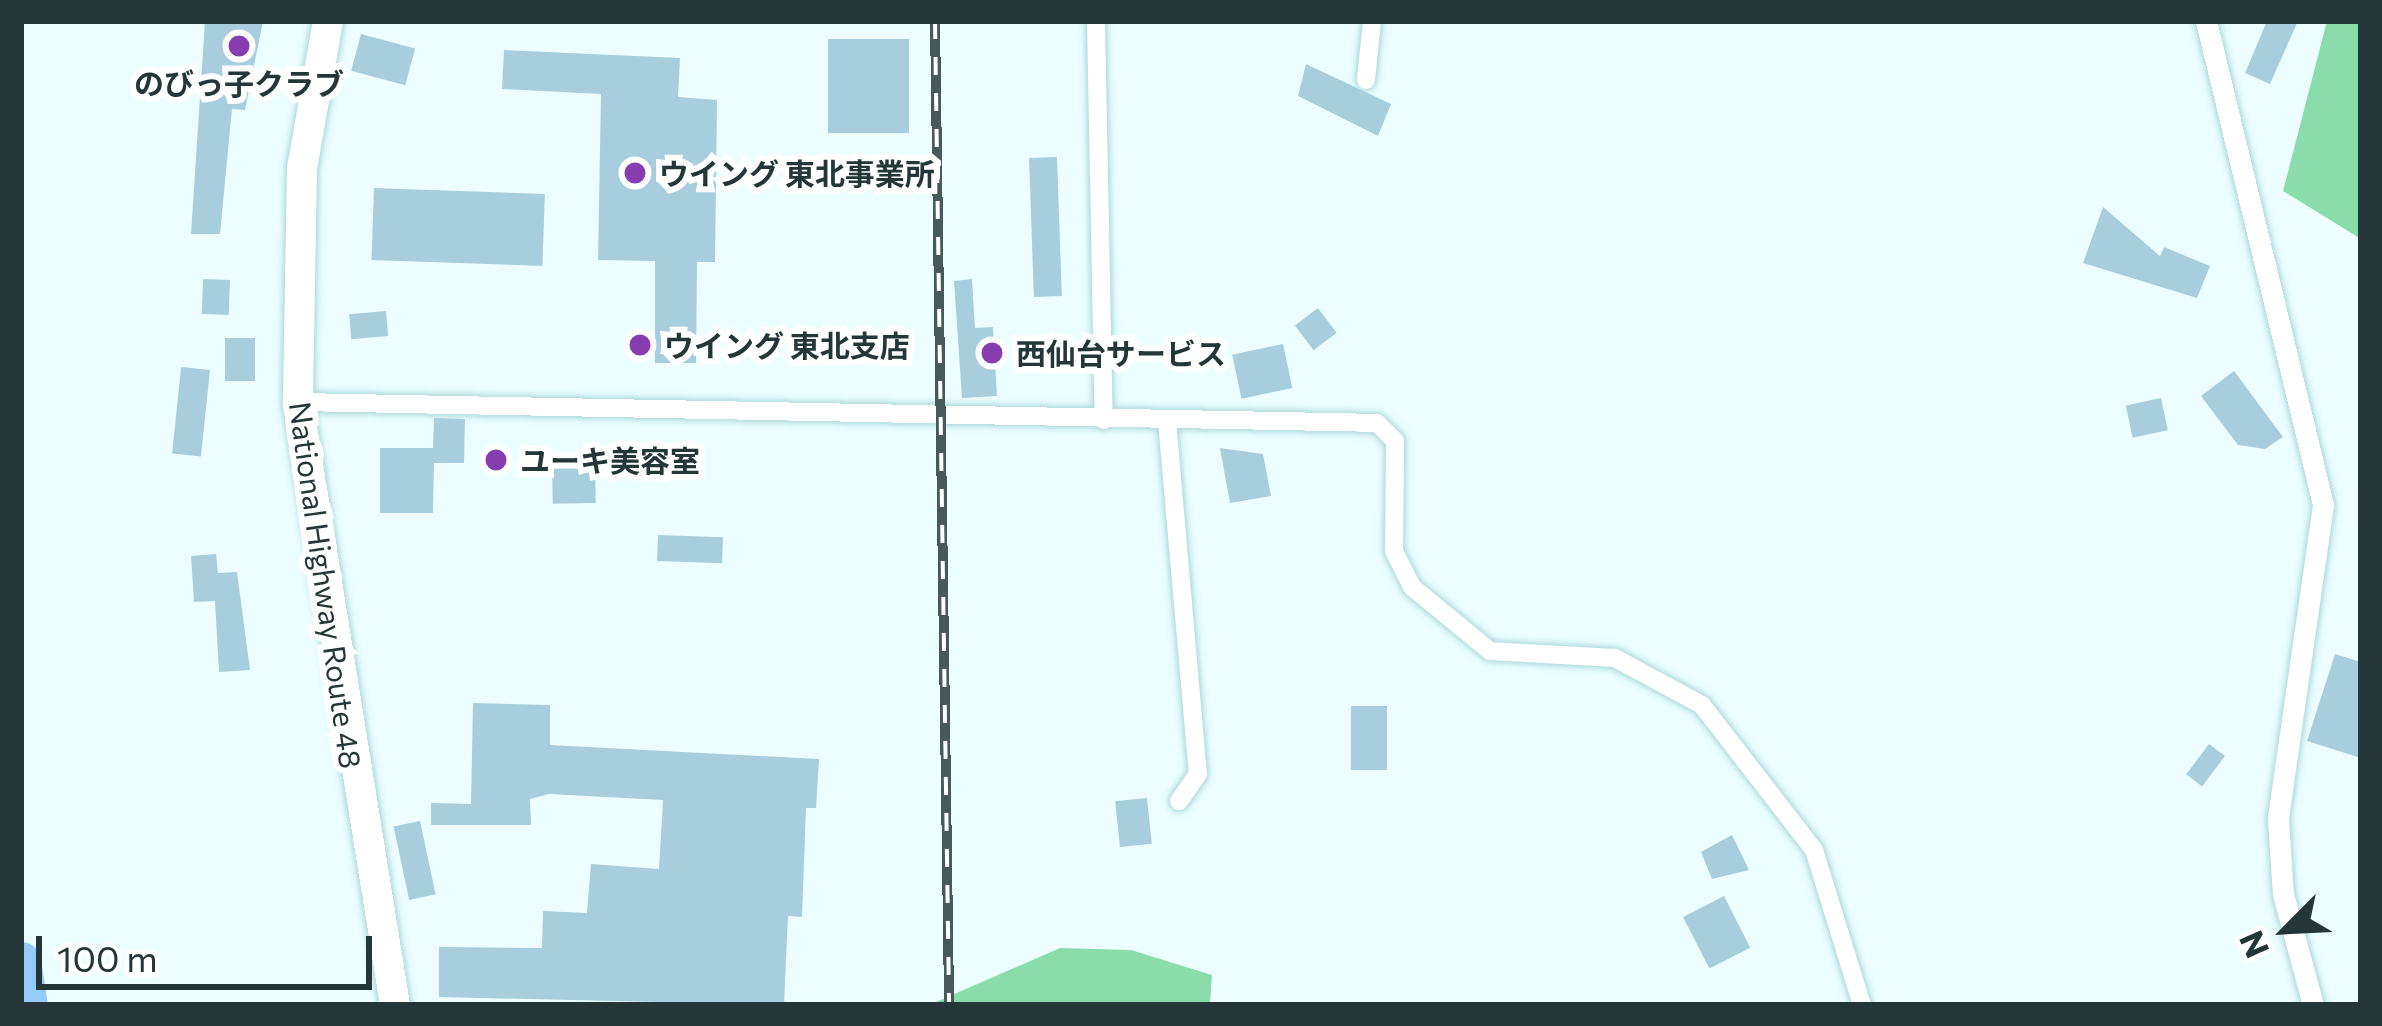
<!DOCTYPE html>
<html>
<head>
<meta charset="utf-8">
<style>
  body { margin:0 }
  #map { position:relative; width:2382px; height:1026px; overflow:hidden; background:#ecfeff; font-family:Commissioner,"Noto Sans JP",sans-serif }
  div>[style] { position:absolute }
  .forest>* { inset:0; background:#8addab }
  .river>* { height:39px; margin:-19.5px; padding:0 19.5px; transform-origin:19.5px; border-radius:19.5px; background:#95cbf9 }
  .building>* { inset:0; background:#a8cedd; transform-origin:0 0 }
  .roads { filter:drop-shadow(0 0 3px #acd8da) drop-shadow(0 0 3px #acd8da) }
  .minor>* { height:18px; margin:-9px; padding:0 9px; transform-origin:9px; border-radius:9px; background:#fff }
  .tertiary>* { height:21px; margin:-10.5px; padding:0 10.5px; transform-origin:10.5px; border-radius:10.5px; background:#fff }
  .trunk>* { height:30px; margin:-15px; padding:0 15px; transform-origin:15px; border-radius:15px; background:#fff }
  .rail>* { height:10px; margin-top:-5px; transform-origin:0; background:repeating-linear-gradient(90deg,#fff 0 18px,#47595a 0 36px); box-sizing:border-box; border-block:3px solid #47595a }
  .dots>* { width:33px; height:33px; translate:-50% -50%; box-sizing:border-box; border:6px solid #fff; border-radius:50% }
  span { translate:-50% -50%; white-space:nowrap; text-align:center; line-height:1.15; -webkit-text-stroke:12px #fff; paint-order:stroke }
  .poi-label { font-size:30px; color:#243637; font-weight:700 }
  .left { translate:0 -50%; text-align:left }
  .street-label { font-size:30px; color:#243637 }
  .frame { position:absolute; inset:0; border:24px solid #243637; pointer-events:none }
  .north { position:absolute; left:2226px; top:870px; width:120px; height:120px; -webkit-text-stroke:9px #fff; paint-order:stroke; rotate:246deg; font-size:33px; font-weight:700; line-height:48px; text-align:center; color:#243637 }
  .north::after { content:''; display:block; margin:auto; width:42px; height:54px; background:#243637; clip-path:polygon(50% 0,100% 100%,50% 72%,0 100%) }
  .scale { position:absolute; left:36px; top:936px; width:336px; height:54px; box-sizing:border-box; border:6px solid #243637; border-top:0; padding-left:15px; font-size:36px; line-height:42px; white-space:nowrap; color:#243637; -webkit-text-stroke:9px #fff; paint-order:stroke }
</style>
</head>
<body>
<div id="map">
  <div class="forest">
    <i style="clip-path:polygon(2327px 21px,2361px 21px,2361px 239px,2283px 191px)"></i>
    <i style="clip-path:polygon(1060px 948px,1131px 950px,1212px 975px,1210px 1005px,929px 1005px)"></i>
  </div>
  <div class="river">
    <i style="left:21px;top:961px;width:45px;rotate:81deg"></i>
  </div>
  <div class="building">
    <i style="clip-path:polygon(205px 21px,263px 21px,245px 110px,232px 109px,220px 234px,191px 234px)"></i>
    <i style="clip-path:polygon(2267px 21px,2298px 21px,2270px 84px,2245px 73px)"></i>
    <i style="left:361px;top:34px;width:56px;height:38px;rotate:15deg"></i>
    <i style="left:828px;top:39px;width:81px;height:94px"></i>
    <i style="clip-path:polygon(504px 50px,680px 58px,678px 97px,717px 100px,715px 262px,697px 262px,696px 363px,655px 363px,655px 261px,598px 260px,601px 94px,502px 89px)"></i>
    <i style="clip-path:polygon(1306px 64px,1391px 104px,1378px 136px,1298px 96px)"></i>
    <i style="left:1057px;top:157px;width:139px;height:28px;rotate:88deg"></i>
    <i style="left:374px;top:188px;width:171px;height:72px;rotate:2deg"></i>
    <i style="clip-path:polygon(2103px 207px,2160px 256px,2164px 247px,2210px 266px,2197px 298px,2083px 263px)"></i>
    <i style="left:203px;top:279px;width:27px;height:35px;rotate:2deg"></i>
    <i style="clip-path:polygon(972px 279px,975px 328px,993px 327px,997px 396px,962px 398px,954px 281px)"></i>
    <i style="left:1318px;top:308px;width:31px;height:29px;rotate:53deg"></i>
    <i style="left:386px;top:311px;width:25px;height:37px;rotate:85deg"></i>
    <i style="left:225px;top:338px;width:30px;height:43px"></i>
    <i style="left:1283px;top:344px;width:45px;height:52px;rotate:78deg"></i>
    <i style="left:210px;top:370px;width:87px;height:29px;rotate:96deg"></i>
    <i style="clip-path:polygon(2234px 371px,2283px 437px,2265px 449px,2238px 445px,2201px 396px)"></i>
    <i style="left:2161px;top:398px;width:33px;height:36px;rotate:78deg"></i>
    <i style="clip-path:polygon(434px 418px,465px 419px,464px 463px,434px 463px,433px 513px,380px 513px,380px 448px,433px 448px)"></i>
    <i style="clip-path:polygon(1220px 448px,1263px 454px,1271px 496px,1230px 503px)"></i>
    <i style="left:595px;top:460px;width:43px;height:43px;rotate:89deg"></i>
    <i style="left:658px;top:535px;width:65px;height:26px;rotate:2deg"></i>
    <i style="clip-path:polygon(216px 554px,218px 573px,237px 572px,250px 670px,219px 672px,215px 601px,194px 602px,191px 556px)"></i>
    <i style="clip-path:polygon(2335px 654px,2361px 662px,2361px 758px,2307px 741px)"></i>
    <i style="clip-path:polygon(473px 703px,550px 705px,550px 745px,819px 759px,816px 808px,806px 808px,802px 917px,788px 916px,784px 1005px,439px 997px,439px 947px,542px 948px,543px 911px,587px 913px,591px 864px,659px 869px,663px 800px,549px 794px,530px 799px,531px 825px,431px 825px,431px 803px,471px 804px)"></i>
    <i style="left:1387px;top:706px;width:64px;height:36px;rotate:90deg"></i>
    <i style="left:2209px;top:744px;width:20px;height:38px;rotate:37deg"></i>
    <i style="left:1147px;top:798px;width:46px;height:32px;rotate:84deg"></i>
    <i style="left:420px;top:821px;width:75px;height:27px;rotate:78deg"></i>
    <i style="clip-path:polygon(1732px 835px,1749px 870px,1712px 879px,1701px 852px)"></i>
    <i style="left:1724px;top:896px;width:58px;height:46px;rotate:63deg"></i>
  </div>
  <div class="roads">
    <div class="minor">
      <i style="left:1096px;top:21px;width:399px;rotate:88.9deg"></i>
      <i style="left:1366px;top:80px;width:59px;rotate:-84.2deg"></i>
      <i style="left:298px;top:402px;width:1079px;rotate:1.11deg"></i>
      <i style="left:1377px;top:423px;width:25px;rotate:45deg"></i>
      <i style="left:1395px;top:441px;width:110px;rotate:90.5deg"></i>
      <i style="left:1394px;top:551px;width:40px;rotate:63.4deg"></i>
      <i style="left:1412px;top:587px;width:101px;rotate:39.4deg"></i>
      <i style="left:1490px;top:651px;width:125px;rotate:3.2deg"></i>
      <i style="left:1615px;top:658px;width:99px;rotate:28.4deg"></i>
      <i style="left:1702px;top:705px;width:183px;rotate:52.3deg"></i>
      <i style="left:1814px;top:850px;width:162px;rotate:72.8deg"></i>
      <i style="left:1167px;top:421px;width:354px;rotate:85deg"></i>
      <i style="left:1198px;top:774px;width:33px;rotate:125deg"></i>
    </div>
    <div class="tertiary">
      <i style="left:2206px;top:21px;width:498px;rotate:76.4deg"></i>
      <i style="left:2323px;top:505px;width:317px;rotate:98.2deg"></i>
      <i style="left:2278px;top:819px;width:75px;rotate:86.2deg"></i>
      <i style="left:2283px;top:894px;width:115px;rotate:74.9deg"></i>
    </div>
    <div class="trunk">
      <i style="left:328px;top:21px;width:149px;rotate:100deg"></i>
      <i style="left:302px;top:168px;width:234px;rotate:91deg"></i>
      <i style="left:298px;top:402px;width:611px;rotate:80.86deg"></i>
    </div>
  </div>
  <div class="rail">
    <i style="left:935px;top:21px;width:984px;rotate:89.18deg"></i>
  </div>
  <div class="dots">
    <i style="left:239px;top:46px;background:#883daf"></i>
    <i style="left:635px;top:173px;background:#883daf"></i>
    <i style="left:640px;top:345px;background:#883daf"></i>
    <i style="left:992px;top:353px;background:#883daf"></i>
    <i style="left:496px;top:460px;background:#883daf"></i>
  </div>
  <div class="poi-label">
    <span style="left:239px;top:83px">のびっ子クラブ</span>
    <span class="left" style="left:659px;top:173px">ウイング 東北事業所</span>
    <span class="left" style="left:664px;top:345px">ウイング 東北支店</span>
    <span class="left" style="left:1016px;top:353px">西仙台サービス</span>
    <span class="left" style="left:520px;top:460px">ユーキ美容室</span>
  </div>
  <div class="street-label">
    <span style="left:326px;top:585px;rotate:82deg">National Highway Route 48</span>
  </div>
  <div class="frame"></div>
  <div class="north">N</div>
  <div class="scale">100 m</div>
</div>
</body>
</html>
